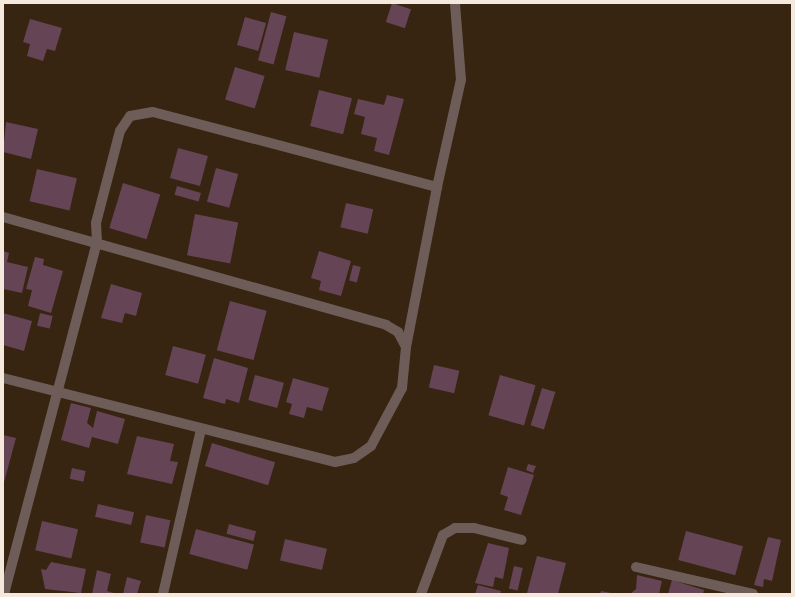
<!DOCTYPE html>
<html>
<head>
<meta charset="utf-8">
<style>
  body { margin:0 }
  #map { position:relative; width:795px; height:597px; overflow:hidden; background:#372411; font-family:"IBM Plex Sans",sans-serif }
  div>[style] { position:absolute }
  .building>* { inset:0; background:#654456; transform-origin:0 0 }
  .street>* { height:10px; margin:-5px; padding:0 5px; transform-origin:5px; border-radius:5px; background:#6e5c59 }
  span { translate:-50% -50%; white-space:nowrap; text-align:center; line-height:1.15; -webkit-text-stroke:3.5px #181008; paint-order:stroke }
  .frame { position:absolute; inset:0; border:4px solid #f5e8dc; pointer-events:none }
</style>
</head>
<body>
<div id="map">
  <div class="building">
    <i style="left:392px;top:3px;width:20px;height:20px;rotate:18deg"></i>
    <i style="left:271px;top:12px;width:16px;height:50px;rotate:15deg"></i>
    <i style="left:245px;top:17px;width:22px;height:29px;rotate:16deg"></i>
    <i style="clip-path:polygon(30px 19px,62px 28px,55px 51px,47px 49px,43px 61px,27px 56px,30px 44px,23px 42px)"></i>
    <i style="left:294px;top:32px;width:35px;height:39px;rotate:13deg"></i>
    <i style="left:235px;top:67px;width:31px;height:34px;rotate:17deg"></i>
    <i style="left:319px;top:90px;width:34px;height:37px;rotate:14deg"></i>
    <i style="clip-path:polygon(387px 95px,404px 99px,389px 155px,374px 151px,377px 138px,361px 134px,365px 117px,354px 114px,358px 99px,384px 105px)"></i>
    <i style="clip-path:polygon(6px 122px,38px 129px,31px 159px,3px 152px)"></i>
    <i style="left:178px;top:148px;width:31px;height:31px;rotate:15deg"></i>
    <i style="left:216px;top:168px;width:23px;height:35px;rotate:15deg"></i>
    <i style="left:37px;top:169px;width:41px;height:33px;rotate:13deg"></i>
    <i style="left:123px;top:183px;width:39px;height:47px;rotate:17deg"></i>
    <i style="left:177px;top:186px;width:25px;height:9px;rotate:16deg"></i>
    <i style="left:346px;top:203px;width:28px;height:25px;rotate:13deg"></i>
    <i style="left:195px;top:214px;width:44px;height:42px;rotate:11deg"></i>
    <i style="clip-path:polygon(3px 251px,9px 253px,7px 262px,28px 267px,22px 293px,3px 289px)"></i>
    <i style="clip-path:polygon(319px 251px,351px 261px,341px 296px,319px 290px,321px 281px,311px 278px)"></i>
    <i style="clip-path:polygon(35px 257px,44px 259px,43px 265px,63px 271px,51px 313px,28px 306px,32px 290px,26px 289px)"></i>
    <i style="left:353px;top:265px;width:8px;height:16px;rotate:14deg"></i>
    <i style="clip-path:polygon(111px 284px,142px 293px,136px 316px,125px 313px,122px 323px,101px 318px)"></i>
    <i style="left:230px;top:301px;width:38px;height:51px;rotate:15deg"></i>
    <i style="clip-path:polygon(3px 313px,32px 321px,24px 351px,3px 345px)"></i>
    <i style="left:40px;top:313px;width:13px;height:13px;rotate:13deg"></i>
    <i style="left:173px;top:346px;width:34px;height:30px;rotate:15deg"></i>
    <i style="clip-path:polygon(214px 358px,248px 368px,239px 403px,226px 399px,225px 404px,203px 398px)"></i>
    <i style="left:434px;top:365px;width:26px;height:23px;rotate:13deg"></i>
    <i style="left:255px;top:375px;width:30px;height:26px;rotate:15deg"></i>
    <i style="left:500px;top:375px;width:37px;height:42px;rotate:16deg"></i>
    <i style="clip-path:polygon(293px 378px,329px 388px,322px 411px,307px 407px,304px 418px,289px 414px,292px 404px,286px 402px)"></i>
    <i style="left:542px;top:388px;width:14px;height:39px;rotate:17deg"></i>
    <i style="clip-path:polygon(71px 403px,91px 408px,87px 423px,93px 428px,97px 411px,125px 419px,118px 444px,92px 437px,89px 448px,61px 440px)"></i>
    <i style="clip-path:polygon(3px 435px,16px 438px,3px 486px)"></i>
    <i style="clip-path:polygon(137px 436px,174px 444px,170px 461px,178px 462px,172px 484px,127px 474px)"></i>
    <i style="left:212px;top:443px;width:66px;height:24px;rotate:17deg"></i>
    <i style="clip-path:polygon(528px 464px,536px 466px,533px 473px,526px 470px)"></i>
    <i style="clip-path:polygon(508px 467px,534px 475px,521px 515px,504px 510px,508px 497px,500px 494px)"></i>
    <i style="left:72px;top:468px;width:14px;height:11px;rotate:12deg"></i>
    <i style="left:98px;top:504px;width:37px;height:13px;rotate:13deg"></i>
    <i style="left:146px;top:515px;width:25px;height:28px;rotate:12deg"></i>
    <i style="left:42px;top:521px;width:37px;height:30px;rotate:13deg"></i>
    <i style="left:229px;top:524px;width:28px;height:10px;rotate:15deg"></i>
    <i style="left:196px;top:529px;width:60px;height:26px;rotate:15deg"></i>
    <i style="left:686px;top:531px;width:59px;height:30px;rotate:15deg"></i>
    <i style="clip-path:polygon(768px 537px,781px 540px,772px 581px,764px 579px,763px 587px,754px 585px)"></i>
    <i style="left:285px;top:539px;width:43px;height:22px;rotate:13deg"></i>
    <i style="clip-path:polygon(488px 543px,509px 548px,503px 579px,495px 577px,493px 587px,475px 583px)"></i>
    <i style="clip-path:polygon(537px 556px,566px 563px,558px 594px,527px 593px)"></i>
    <i style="clip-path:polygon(51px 562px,86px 569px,81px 593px,45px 589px,41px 569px,46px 570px)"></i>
    <i style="left:514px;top:566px;width:9px;height:23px;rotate:13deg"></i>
    <i style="clip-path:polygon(97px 570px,111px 574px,107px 591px,117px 594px,92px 594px)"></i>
    <i style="clip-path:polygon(637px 575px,662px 581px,659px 594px,630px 594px,636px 589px)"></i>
    <i style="clip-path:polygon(127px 577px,141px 581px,137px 594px,123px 594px)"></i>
    <i style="clip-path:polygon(672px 580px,704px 590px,703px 594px,668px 594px)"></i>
    <i style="clip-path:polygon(478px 585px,501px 591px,500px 594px,475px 594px)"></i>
    <i style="clip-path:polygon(601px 591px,611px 593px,610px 594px,600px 594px)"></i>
  </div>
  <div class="street">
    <i style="left:3px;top:217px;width:398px;rotate:15.7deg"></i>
    <i style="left:386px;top:325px;width:14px;rotate:30deg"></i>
    <i style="left:398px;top:332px;width:17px;rotate:62deg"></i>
    <i style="left:3px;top:378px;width:342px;rotate:14.2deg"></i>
    <i style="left:335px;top:462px;width:19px;rotate:-12deg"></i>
    <i style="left:354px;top:458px;width:21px;rotate:-35deg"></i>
    <i style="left:371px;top:446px;width:66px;rotate:-61.9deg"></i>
    <i style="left:402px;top:388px;width:41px;rotate:-84.4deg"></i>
    <i style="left:406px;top:347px;width:163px;rotate:-79deg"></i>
    <i style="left:636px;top:567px;width:120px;rotate:13deg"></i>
    <i style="left:4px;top:594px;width:364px;rotate:-75.2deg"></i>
    <i style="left:97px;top:242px;width:19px;rotate:-93deg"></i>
    <i style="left:96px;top:223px;width:95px;rotate:-75.4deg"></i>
    <i style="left:120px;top:131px;width:18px;rotate:-56deg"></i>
    <i style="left:130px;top:116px;width:23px;rotate:-10deg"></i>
    <i style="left:153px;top:112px;width:294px;rotate:14.8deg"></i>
    <i style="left:437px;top:187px;width:110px;rotate:-77.4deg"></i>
    <i style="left:461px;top:80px;width:77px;rotate:-94.5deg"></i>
    <i style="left:163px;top:594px;width:169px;rotate:-77deg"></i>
    <i style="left:421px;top:594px;width:63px;rotate:-69.6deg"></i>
    <i style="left:443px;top:535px;width:14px;rotate:-30deg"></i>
    <i style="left:455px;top:528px;width:19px"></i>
    <i style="left:474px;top:528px;width:49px;rotate:14deg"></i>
  </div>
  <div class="frame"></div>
</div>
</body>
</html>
